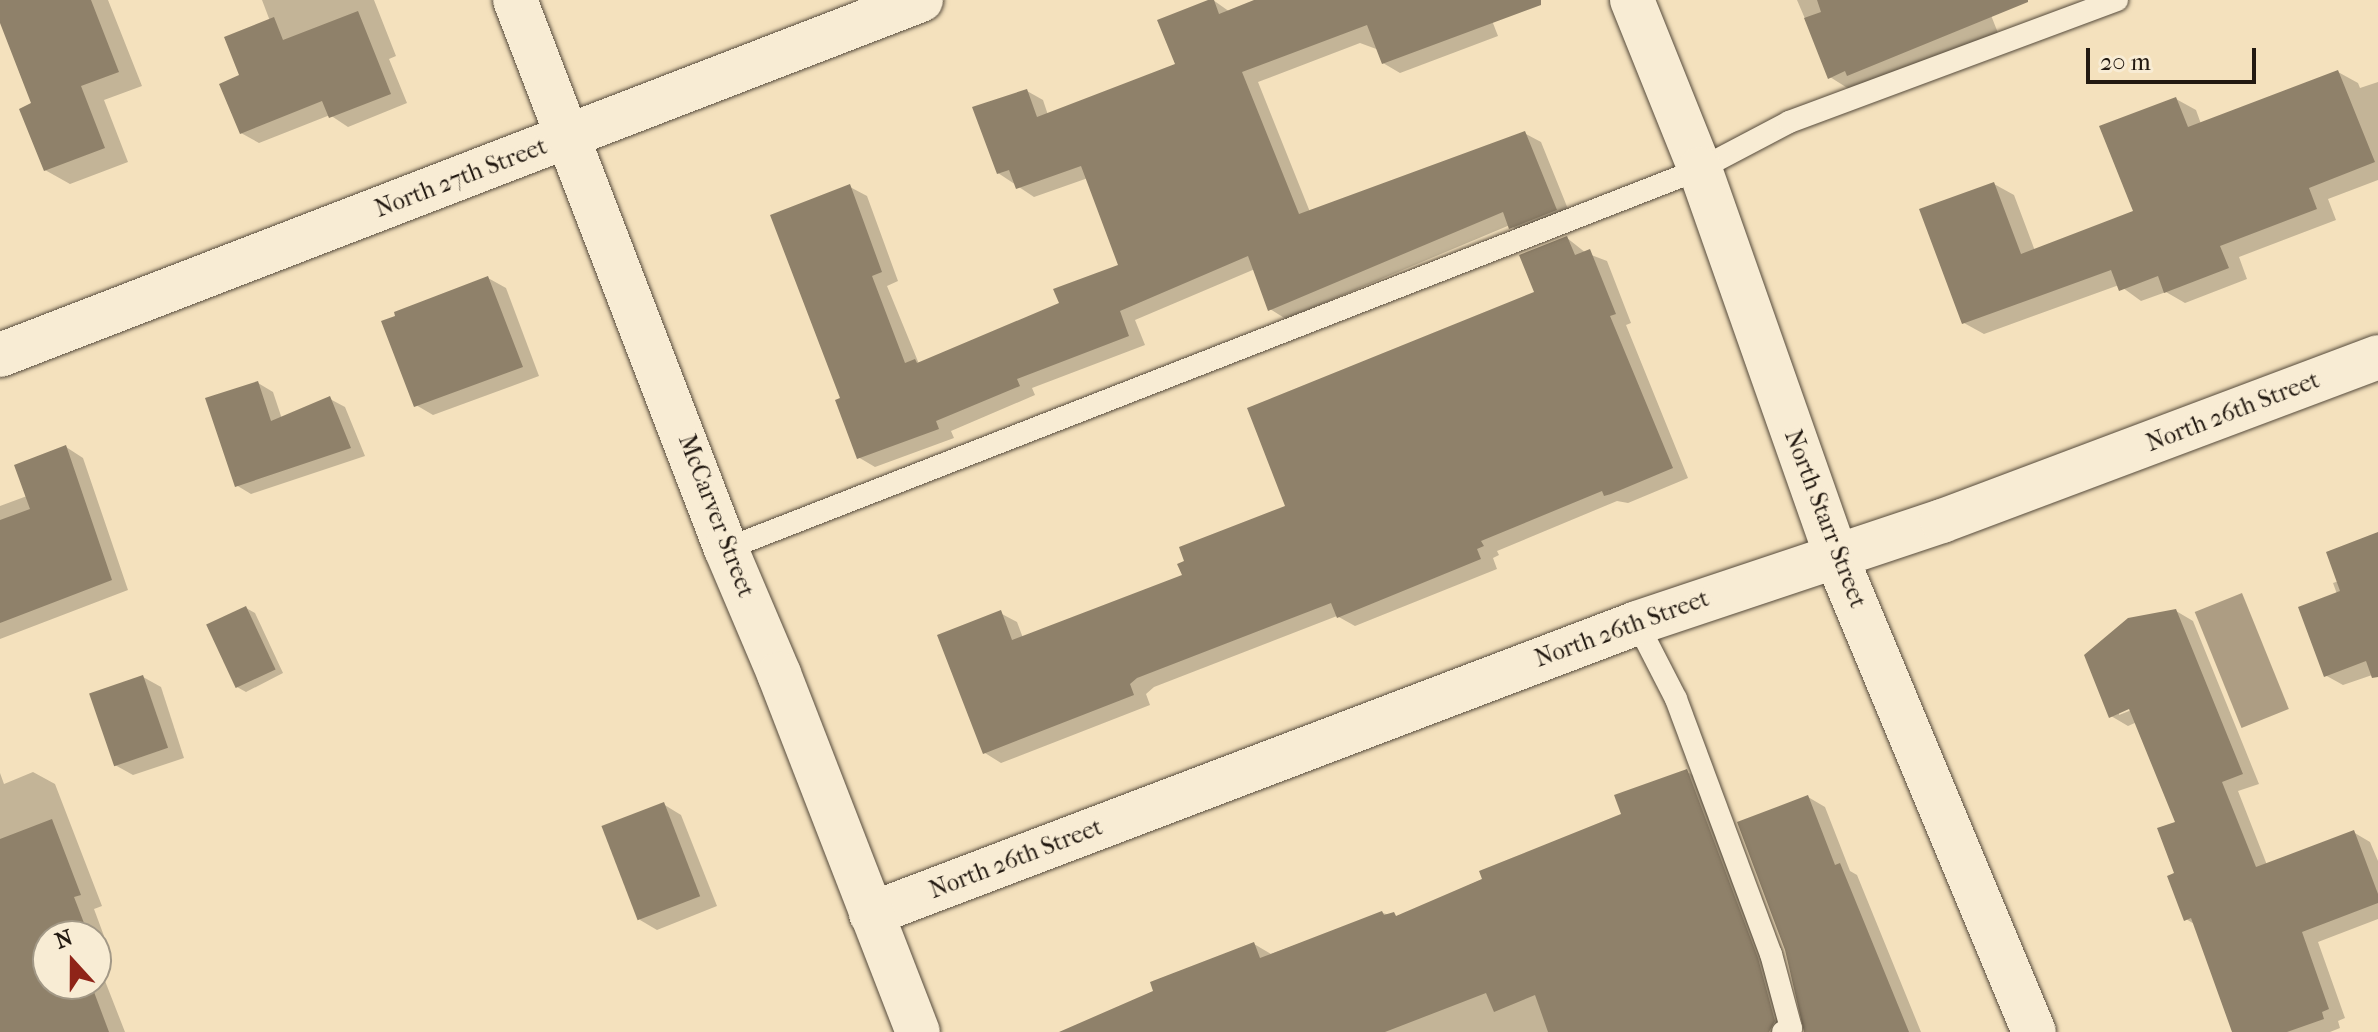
<!DOCTYPE html>
<html>
<head>
<meta charset="utf-8">
<style>
  body { margin:0 }
  #map { position:relative; width:2378px; height:1032px; overflow:hidden; background:#f4e1bd; font-family:"IM FELL French Canon",serif }
  div>[style] { position:absolute }
  .water>* { inset:0; background:#ad9d83; transform-origin:0 0 }
  .shadow>* { inset:0; background:#0003 }
  .building>* { inset:0; background:#8f816a; transform-origin:0 0 }
  .roads { filter:drop-shadow(0 0 2px #564b3c) drop-shadow(0 0 2px #564b3c) }
  .service>* { height:22px; margin:-11px; padding:0 11px; transform-origin:11px; border-radius:11px; background:#f8ecd4 }
  .minor>* { height:44px; margin:-22px; padding:0 22px; transform-origin:22px; border-radius:22px; background:#f8ecd4 }
  .tertiary>* { height:44px; margin:-22px; padding:0 22px; transform-origin:22px; border-radius:22px; background:#f8ecd4 }
  span { translate:-50% -50%; white-space:nowrap; text-align:center; line-height:1.15; -webkit-text-stroke:8px #f8ecd4; paint-order:stroke }
  .street-label { font-size:24px; color:#221911 }
  .north { position:absolute; left:32px; top:920px; width:80px; height:80px; box-sizing:border-box; background:#f8ecd4; border:2px solid #a29886; border-radius:50%; rotate:339deg; font-size:22px; font-weight:700; line-height:32px; text-align:center; color:#221911 }
  .north::after { content:''; display:block; margin:auto; width:28px; height:36px; background:#8f2418; clip-path:polygon(50% 0,100% 100%,50% 72%,0 100%) }
  .scale { position:absolute; left:2086px; top:48px; width:170px; height:36px; box-sizing:border-box; border:4px solid #221911; border-top:0; padding-left:10px; font-size:24px; line-height:28px; white-space:nowrap; color:#221911; -webkit-text-stroke:6px #f8ecd4; paint-order:stroke }
</style>
</head>
<body>
<div id="map">
  <div class="water">
    <i style="left:2242px;top:593px;width:125px;height:51px;rotate:68deg"></i>
  </div>
  <div class="shadow">
    <i style="clip-path:polygon(0 0,108px 0,142px 86px,104px 100px,128px 162px,70px 184px,45px 170px,34px 104px,0 18px)"></i>
    <i style="clip-path:polygon(262px 0,374px 0,396px 56px,389px 59px,407px 103px,348px 127px,330px 115px,259px 143px,241px 133px,242px 76px,270px 21px)"></i>
    <i style="clip-path:polygon(1213px 0,1230px 12px,1260px 0,1484px 0,1498px 36px,1400px 73px,1383px 63px,1379px 50px,1360px 43px,1258px 82px,1310px 212px,1524px 133px,1541px 142px,1572px 219px,1527px 237px,1510px 225px,1286px 319px,1270px 309px,1255px 269px,1135px 320px,1145px 345px,1032px 388px,1035px 395px,951px 431px,954px 438px,875px 467px,858px 457px,843px 400px,850px 187px,867px 196px,898px 281px,887px 286px,919px 364px,1061px 304px,1121px 266px,1088px 178px,1034px 197px,998px 173px,1027px 91px,1043px 100px,1048px 115px,1177px 65px)"></i>
    <i style="clip-path:polygon(1797px 0,1985px 0,1998px 33px,1868px 85px,1863px 83px,1849px 89px,1830px 77px)"></i>
    <i style="clip-path:polygon(2338px 72px,2358px 83px,2360px 88px,2378px 82px,2378px 180px,2328px 199px,2336px 220px,2239px 257px,2247px 279px,2185px 303px,2166px 292px,2141px 301px,2119px 285px,1984px 334px,1964px 323px,1994px 184px,2014px 195px,2035px 251px,2135px 212px,2176px 99px,2196px 110px,2201px 124px)"></i>
    <i style="clip-path:polygon(1567px 238px,1586px 253px,1607px 261px,1631px 323px,1626px 325px,1688px 478px,1628px 503px,1617px 501px,1497px 551px,1499px 555px,1493px 558px,1497px 569px,1355px 626px,1337px 616px,1154px 687px,1146px 694px,1150px 705px,1001px 763px,985px 753px,1000px 613px,1017px 622px,1023px 638px,1184px 576px,1287px 507px,1536px 293px)"></i>
    <i style="clip-path:polygon(488px 278px,506px 288px,539px 376px,433px 415px,416px 405px)"></i>
    <i style="clip-path:polygon(258px 383px,273px 392px,282px 419px,330px 399px,345px 407px,365px 456px,251px 494px,236px 485px)"></i>
    <i style="clip-path:polygon(66px 447px,83px 458px,128px 590px,0 639px,0 506px,27px 496px)"></i>
    <i style="clip-path:polygon(2378px 534px,2378px 673px,2343px 685px,2325px 675px,2337px 594px,2333px 583px,2339px 581px)"></i>
    <i style="clip-path:polygon(246px 608px,255px 613px,283px 673px,246px 692px,237px 687px)"></i>
    <i style="clip-path:polygon(evenodd,2176px 611px,2193px 621px,2259px 784px,2238px 791px,2267px 865px,2353px 832px,2370px 842px,2378px 861px,2378px 919px,2318px 942px,2345px 1018px,2338px 1021px,2340px 1028px,2330px 1032px,2235px 1032px,2196px 925px,2186px 919px,2177px 874px,2178px 823px,2137px 722px,2128px 726px,2111px 716px,2176px 611px,2139px 707px,2119px 715px,2119px 711px,2139px 707px)"></i>
    <i style="clip-path:polygon(143px 677px,161px 687px,184px 758px,133px 775px,115px 765px)"></i>
    <i style="clip-path:polygon(33px 772px,55px 784px,102px 906px,94px 909px,104px 936px,96px 939px,96px 936px,48px 936px,48px 984px,96px 984px,96px 946px,102px 962px,98px 963px,125px 1032px,0 1032px,0 773px,4px 784px)"></i>
    <i style="clip-path:polygon(1687px 772px,1704px 781px,1791px 1032px,1130px 1032px,1254px 944px,1271px 954px,1382px 913px,1399px 917px,1623px 815px)"></i>
    <i style="clip-path:polygon(1808px 797px,1825px 807px,1850px 871px,1857px 875px,1921px 1032px,1805px 1032px)"></i>
    <i style="clip-path:polygon(663px 804px,681px 815px,717px 906px,657px 930px,640px 920px)"></i>
  </div>
  <div class="building">
    <i style="clip-path:polygon(0 0,91px 0,119px 72px,81px 86px,105px 148px,44px 171px,19px 109px,31px 103px,0 23px)"></i>
    <i style="clip-path:polygon(1208px 0,1214px 0,1219px 14px,1254px 0,1541px 0,1541px 5px,1382px 64px,1367px 25px,1242px 72px,1299px 214px,1525px 131px,1557px 210px,1509px 229px,1503px 212px,1268px 311px,1248px 256px,1120px 311px,1129px 336px,1017px 379px,1020px 386px,936px 421px,939px 429px,857px 459px,835px 400px,840px 398px,770px 215px,850px 184px,882px 272px,872px 276px,905px 363px,915px 359px,917px 363px,1059px 303px,1053px 289px,1118px 265px,1081px 166px,1016px 189px,1009px 170px,997px 174px,972px 107px,1027px 89px,1037px 117px,1175px 64px,1157px 20px)"></i>
    <i style="clip-path:polygon(1817px 0,2028px 0,2028px 2px,1847px 76px,1845px 71px,1828px 79px,1804px 18px,1821px 12px)"></i>
    <i style="clip-path:polygon(358px 11px,391px 94px,329px 118px,322px 101px,240px 134px,219px 84px,239px 75px,224px 37px,274px 17px,283px 40px)"></i>
    <i style="clip-path:polygon(2338px 70px,2375px 162px,2309px 188px,2317px 209px,2220px 246px,2229px 268px,2164px 293px,2158px 276px,2119px 291px,2111px 270px,1962px 324px,1919px 209px,1994px 182px,2021px 254px,2133px 211px,2099px 126px,2176px 97px,2188px 127px)"></i>
    <i style="clip-path:polygon(1567px 236px,1575px 255px,1590px 249px,1616px 314px,1610px 316px,1673px 468px,1611px 494px,1604px 496px,1602px 491px,1481px 541px,1484px 546px,1477px 549px,1481px 559px,1337px 618px,1331px 603px,1137px 678px,1130px 684px,1134px 695px,983px 754px,937px 635px,1001px 610px,1012px 640px,1182px 575px,1177px 564px,1184px 561px,1179px 547px,1285px 506px,1247px 408px,1534px 292px,1519px 255px)"></i>
    <i style="clip-path:polygon(488px 276px,523px 367px,414px 407px,381px 321px,395px 316px,394px 312px)"></i>
    <i style="clip-path:polygon(258px 381px,271px 421px,330px 396px,351px 448px,235px 487px,205px 398px)"></i>
    <i style="clip-path:polygon(66px 445px,112px 580px,0 623px,0 520px,30px 509px,14px 465px)"></i>
    <i style="clip-path:polygon(2378px 532px,2378px 677px,2372px 678px,2366px 661px,2324px 677px,2298px 607px,2340px 591px,2326px 552px)"></i>
    <i style="left:246px;top:606px;width:70px;height:44px;rotate:65deg"></i>
    <i style="clip-path:polygon(2176px 609px,2243px 774px,2222px 782px,2256px 867px,2354px 830px,2378px 894px,2378px 903px,2302px 932px,2329px 1009px,2322px 1012px,2324px 1019px,2287px 1032px,2232px 1032px,2191px 918px,2184px 921px,2167px 876px,2174px 873px,2157px 828px,2175px 822px,2129px 709px,2109px 718px,2084px 655px,2128px 618px)"></i>
    <i style="left:143px;top:675px;width:77px;height:57px;rotate:71deg"></i>
    <i style="clip-path:polygon(1687px 769px,1758px 958px,1775px 1021px,1769px 1032px,1548px 1032px,1535px 995px,1494px 1012px,1486px 993px,1385px 1032px,1059px 1032px,1153px 991px,1150px 982px,1254px 942px,1260px 958px,1382px 911px,1384px 915px,1394px 912px,1396px 916px,1482px 879px,1479px 871px,1621px 814px,1614px 795px)"></i>
    <i style="clip-path:polygon(1808px 795px,1835px 865px,1840px 863px,1909px 1032px,1804px 1032px,1785px 950px,1737px 822px)"></i>
    <i style="left:664px;top:802px;width:101px;height:67px;rotate:69deg"></i>
    <i style="clip-path:polygon(52px 819px,81px 895px,74px 897px,89px 936px,48px 936px,48px 984px,91px 984px,109px 1032px,0 1032px,0 839px)"></i>
  </div>
  <div class="roads">
    <div class="service">
      <i style="left:726px;top:549px;width:1046px;rotate:-21.31deg"></i>
      <i style="left:1700px;top:169px;width:101px;rotate:-27.8deg"></i>
      <i style="left:1789px;top:122px;width:350px;rotate:-20.4deg"></i>
      <i style="left:1637px;top:623px;width:85px;rotate:62.8deg"></i>
      <i style="left:1676px;top:699px;width:272px;rotate:69.6deg"></i>
      <i style="left:1771px;top:954px;width:77px;rotate:74.9deg"></i>
      <i style="left:1791px;top:1028px;width:9px;rotate:153deg"></i>
    </div>
    <div class="minor">
      <i style="left:1632px;top:0;width:182px;rotate:68.1deg"></i>
      <i style="left:1700px;top:169px;width:413px;rotate:70.6deg"></i>
      <i style="left:1837px;top:559px;width:512px;rotate:67.39deg"></i>
      <i style="left:0;top:355px;width:987px;rotate:-21.08deg"></i>
      <i style="left:871px;top:914px;width:819px;rotate:-20.8deg"></i>
      <i style="left:1637px;top:623px;width:322px;rotate:-18.5deg"></i>
      <i style="left:1942px;top:521px;width:466px;rotate:-20.6deg"></i>
    </div>
    <div class="tertiary">
      <i style="left:515px;top:0;width:588px;rotate:68.98deg"></i>
      <i style="left:726px;top:549px;width:136px;rotate:67deg"></i>
      <i style="left:779px;top:674px;width:384px;rotate:68.8deg"></i>
    </div>
  </div>
  <div class="street-label">
    <span style="left:461px;top:178px;rotate:-21deg">North 27th Street</span>
    <span style="left:2233px;top:412px;rotate:-21deg">North 26th Street</span>
    <span style="left:716px;top:516px;rotate:69deg">McCarver Street</span>
    <span style="left:1825px;top:519px;rotate:69deg">North Starr Street</span>
    <span style="left:1622px;top:629px;rotate:-20deg">North 26th Street</span>
    <span style="left:1016px;top:859px;rotate:-21deg">North 26th Street</span>
  </div>
  <div class="north">N</div>
  <div class="scale">20 m</div>
</div>
</body>
</html>
